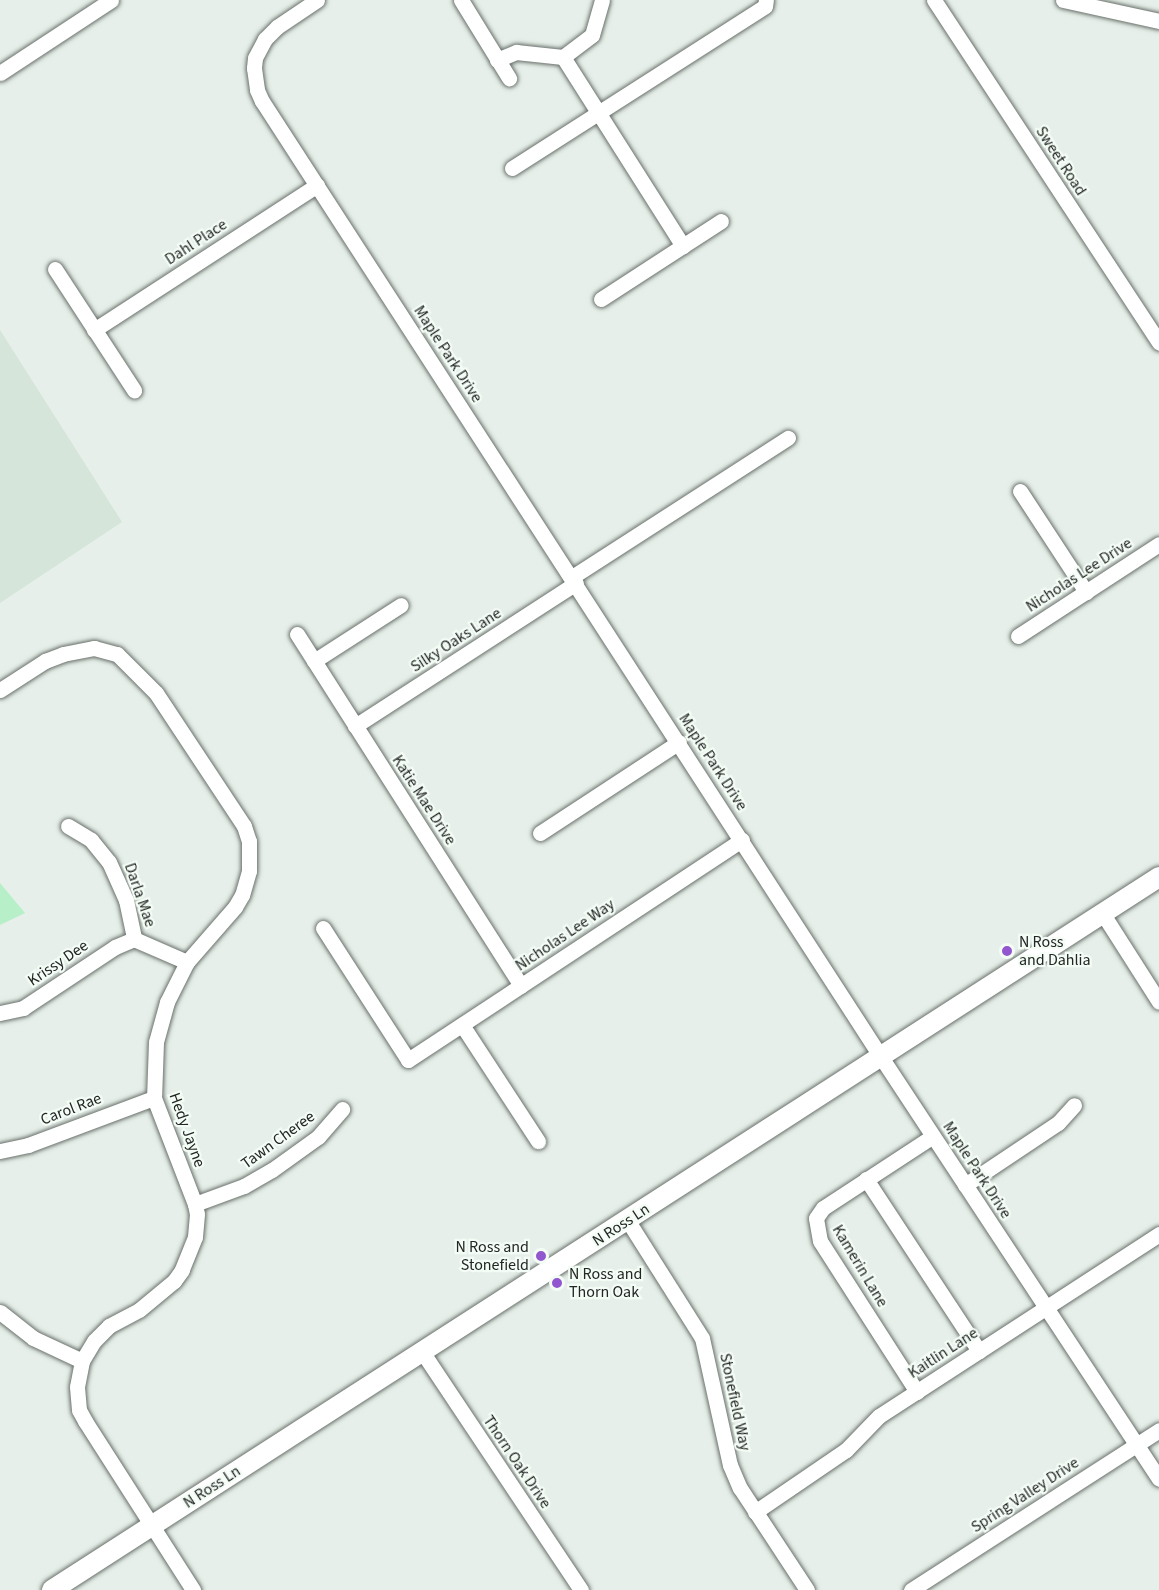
<!DOCTYPE html>
<html>
<head>
<meta charset="utf-8">
<style>
  body { margin:0 }
  #map { position:relative; width:1159px; height:1590px; overflow:hidden; background:#e6efe9; font-family:"Source Sans 3",sans-serif }
  div>[style] { position:absolute }
  .built>* { inset:0; background:#d5e5da }
  .green>* { inset:0; background:#b6efc8 }
  .roads { filter:drop-shadow(0 0 2px #69706b) drop-shadow(0 0 2px #69706b) }
  .minor>* { height:15px; margin:-7.5px; padding:0 7.5px; transform-origin:7.5px; border-radius:7.5px; background:#fff }
  .major>* { height:20px; margin:-10px; padding:0 10px; transform-origin:10px; border-radius:10px; background:#fff }
  .dots>* { width:16px; height:16px; translate:-50% -50%; box-sizing:border-box; border:3px solid #f4fcf6; border-radius:50% }
  span { translate:-50% -50%; white-space:nowrap; text-align:center; line-height:1.15; -webkit-text-stroke:4.5px #f4fcf6; paint-order:stroke }
  .street-label { font-size:16px; color:#232724 }
  .poi-label { font-size:16px; color:#232724 }
  .left { translate:0 -50%; text-align:left }
  .right { translate:-100% -50%; text-align:right }
</style>
</head>
<body>
<div id="map">
  <div class="built">
    <i style="clip-path:polygon(0 330px,122px 522px,0 603px)"></i>
  </div>
  <div class="green">
    <i style="clip-path:polygon(0 883px,25px 913px,0 925px)"></i>
  </div>
  <div class="roads">
    <div class="minor">
      <i style="left:317px;top:0;width:48px;rotate:146deg"></i>
      <i style="left:277px;top:27px;width:17px;rotate:135deg"></i>
      <i style="left:265px;top:39px;width:21px;rotate:118deg"></i>
      <i style="left:255px;top:58px;width:10px;rotate:96deg"></i>
      <i style="left:254px;top:68px;width:22px;rotate:82deg"></i>
      <i style="left:257px;top:90px;width:12px;rotate:66deg"></i>
      <i style="left:262px;top:101px;width:1139px;rotate:57.08deg"></i>
      <i style="left:881px;top:1057px;width:505px;rotate:56.62deg"></i>
      <i style="left:461px;top:0;width:92px;rotate:58.4deg"></i>
      <i style="left:934px;top:0;width:410px;rotate:56.7deg"></i>
      <i style="left:1063px;top:0;width:98px;rotate:12.3deg"></i>
      <i style="left:563px;top:57px;width:36px;rotate:-37deg"></i>
      <i style="left:592px;top:35px;width:36px;rotate:-74deg"></i>
      <i style="left:497px;top:60px;width:21px;rotate:-23deg"></i>
      <i style="left:516px;top:52px;width:47px;rotate:6.1deg"></i>
      <i style="left:563px;top:57px;width:224px;rotate:57.6deg"></i>
      <i style="left:0;top:73px;width:133px;rotate:-33.3deg"></i>
      <i style="left:512px;top:168px;width:300px;rotate:-32.6deg"></i>
      <i style="left:765px;top:6px;width:6px;rotate:-81deg"></i>
      <i style="left:55px;top:269px;width:145px;rotate:56.9deg"></i>
      <i style="left:601px;top:299px;width:143px;rotate:-33deg"></i>
      <i style="left:94px;top:330px;width:266px;rotate:-33deg"></i>
      <i style="left:1020px;top:491px;width:121px;rotate:56.8deg"></i>
      <i style="left:572px;top:577px;width:257px;rotate:-32.8deg"></i>
      <i style="left:297px;top:634px;width:417px;rotate:57.5deg"></i>
      <i style="left:1018px;top:636px;width:168px;rotate:-33.1deg"></i>
      <i style="left:314px;top:661px;width:103px;rotate:-32.8deg"></i>
      <i style="left:0;top:690px;width:54px;rotate:-32.8deg"></i>
      <i style="left:45px;top:661px;width:19px;rotate:-21deg"></i>
      <i style="left:63px;top:654px;width:32px;rotate:-11deg"></i>
      <i style="left:94px;top:648px;width:24px;rotate:15deg"></i>
      <i style="left:117px;top:654px;width:55px;rotate:45deg"></i>
      <i style="left:156px;top:693px;width:159px;rotate:56.5deg"></i>
      <i style="left:244px;top:826px;width:16px;rotate:72deg"></i>
      <i style="left:249px;top:841px;width:30px;rotate:90deg"></i>
      <i style="left:249px;top:871px;width:25px;rotate:106deg"></i>
      <i style="left:242px;top:895px;width:14px;rotate:120deg"></i>
      <i style="left:235px;top:907px;width:73px;rotate:131.1deg"></i>
      <i style="left:187px;top:962px;width:45px;rotate:116.6deg"></i>
      <i style="left:167px;top:1002px;width:41px;rotate:105.4deg"></i>
      <i style="left:156px;top:1042px;width:56px;rotate:92deg"></i>
      <i style="left:154px;top:1098px;width:114px;rotate:68.9deg"></i>
      <i style="left:195px;top:1204px;width:10px;rotate:79deg"></i>
      <i style="left:197px;top:1214px;width:23px;rotate:95deg"></i>
      <i style="left:195px;top:1237px;width:35px;rotate:112deg"></i>
      <i style="left:182px;top:1270px;width:14px;rotate:126deg"></i>
      <i style="left:174px;top:1281px;width:45px;rotate:140.4deg"></i>
      <i style="left:139px;top:1310px;width:34px;rotate:152deg"></i>
      <i style="left:109px;top:1326px;width:21px;rotate:135deg"></i>
      <i style="left:94px;top:1341px;width:23px;rotate:121deg"></i>
      <i style="left:82px;top:1361px;width:26px;rotate:101deg"></i>
      <i style="left:77px;top:1387px;width:23px;rotate:85deg"></i>
      <i style="left:79px;top:1410px;width:13px;rotate:61deg"></i>
      <i style="left:85px;top:1421px;width:201px;rotate:57.4deg"></i>
      <i style="left:355px;top:726px;width:263px;rotate:-32.9deg"></i>
      <i style="left:68px;top:826px;width:27px;rotate:31deg"></i>
      <i style="left:91px;top:840px;width:28px;rotate:51deg"></i>
      <i style="left:109px;top:862px;width:42px;rotate:65.9deg"></i>
      <i style="left:126px;top:900px;width:40px;rotate:78deg"></i>
      <i style="left:134px;top:939px;width:58px;rotate:23.5deg"></i>
      <i style="left:540px;top:833px;width:166px;rotate:-33.2deg"></i>
      <i style="left:1103px;top:914px;width:104px;rotate:57.5deg"></i>
      <i style="left:323px;top:928px;width:157px;rotate:57.2deg"></i>
      <i style="left:408px;top:1060px;width:400px;rotate:-33.4deg"></i>
      <i style="left:0;top:1013px;width:24px;rotate:-12deg"></i>
      <i style="left:23px;top:1008px;width:110px;rotate:-33.5deg"></i>
      <i style="left:115px;top:947px;width:21px;rotate:-23deg"></i>
      <i style="left:462px;top:1025px;width:139px;rotate:56.8deg"></i>
      <i style="left:0;top:1151px;width:29px;rotate:-12deg"></i>
      <i style="left:28px;top:1145px;width:134px;rotate:-20.5deg"></i>
      <i style="left:866px;top:1179px;width:206px;rotate:56.7deg"></i>
      <i style="left:965px;top:1185px;width:112px;rotate:-33.7deg"></i>
      <i style="left:1058px;top:1123px;width:24px;rotate:-48deg"></i>
      <i style="left:195px;top:1204px;width:52px;rotate:-20.2deg"></i>
      <i style="left:244px;top:1186px;width:32px;rotate:-30deg"></i>
      <i style="left:272px;top:1170px;width:57px;rotate:-35.7deg"></i>
      <i style="left:318px;top:1137px;width:37px;rotate:-49deg"></i>
      <i style="left:628px;top:1221px;width:138px;rotate:57.7deg"></i>
      <i style="left:702px;top:1338px;width:130px;rotate:77.6deg"></i>
      <i style="left:730px;top:1465px;width:25px;rotate:67deg"></i>
      <i style="left:740px;top:1488px;width:122px;rotate:56.7deg"></i>
      <i style="left:0;top:1312px;width:42px;rotate:38.2deg"></i>
      <i style="left:33px;top:1338px;width:54px;rotate:25.1deg"></i>
      <i style="left:423px;top:1353px;width:285px;rotate:56.3deg"></i>
      <i style="left:917px;top:1392px;width:179px;rotate:-122.7deg"></i>
      <i style="left:820px;top:1241px;width:23px;rotate:-100deg"></i>
      <i style="left:816px;top:1218px;width:12px;rotate:-55deg"></i>
      <i style="left:823px;top:1208px;width:131px;rotate:-33.2deg"></i>
      <i style="left:755px;top:1512px;width:110px;rotate:-34.3deg"></i>
      <i style="left:846px;top:1450px;width:47px;rotate:-45.9deg"></i>
      <i style="left:879px;top:1416px;width:334px;rotate:-33deg"></i>
      <i style="left:911px;top:1590px;width:295px;rotate:-32.8deg"></i>
    </div>
    <div class="major">
      <i style="left:52px;top:1590px;width:1317px;rotate:-32.78deg"></i>
    </div>
  </div>
  <div class="dots">
    <i style="left:1007px;top:951px;background:#9257ce"></i>
    <i style="left:541px;top:1256px;background:#9257ce"></i>
    <i style="left:557px;top:1283px;background:#9257ce"></i>
  </div>
  <div class="street-label">
    <span style="left:1061px;top:161px;rotate:57deg">Sweet Road</span>
    <span style="left:196px;top:242px;rotate:-33deg">Dahl Place</span>
    <span style="left:448px;top:354px;rotate:57deg">Maple Park Drive</span>
    <span style="left:1079px;top:575px;rotate:-33deg">Nicholas Lee Drive</span>
    <span style="left:456px;top:640px;rotate:-33deg">Silky Oaks Lane</span>
    <span style="left:713px;top:762px;rotate:57deg">Maple Park Drive</span>
    <span style="left:424px;top:800px;rotate:57deg">Katie Mae Drive</span>
    <span style="left:140px;top:895px;rotate:71deg">Darla Mae</span>
    <span style="left:565px;top:935px;rotate:-34deg">Nicholas Lee Way</span>
    <span style="left:58px;top:963px;rotate:-34deg">Krissy Dee</span>
    <span style="left:71px;top:1109px;rotate:-21deg">Carol Rae</span>
    <span style="left:187px;top:1130px;rotate:70deg">Hedy Jayne</span>
    <span style="left:278px;top:1140px;rotate:-36deg">Tawn Cheree</span>
    <span style="left:977px;top:1170px;rotate:57deg">Maple Park Drive</span>
    <span style="left:621px;top:1225px;rotate:-33deg">N Ross Ln</span>
    <span style="left:860px;top:1266px;rotate:59deg">Kamerin Lane</span>
    <span style="left:943px;top:1353px;rotate:-33deg">Kaitlin Lane</span>
    <span style="left:735px;top:1402px;rotate:78deg">Stonefield Way</span>
    <span style="left:517px;top:1462px;rotate:56deg">Thorn Oak Drive</span>
    <span style="left:212px;top:1487px;rotate:-33deg">N Ross Ln</span>
    <span style="left:1025px;top:1495px;rotate:-33deg">Spring Valley Drive</span>
  </div>
  <div class="poi-label">
    <span class="left" style="left:1019px;top:951px">N Ross<br>and Dahlia</span>
    <span class="right" style="left:529px;top:1256px">N Ross and<br>Stonefield</span>
    <span class="left" style="left:569px;top:1283px">N Ross and<br>Thorn Oak</span>
  </div>
</div>
</body>
</html>
